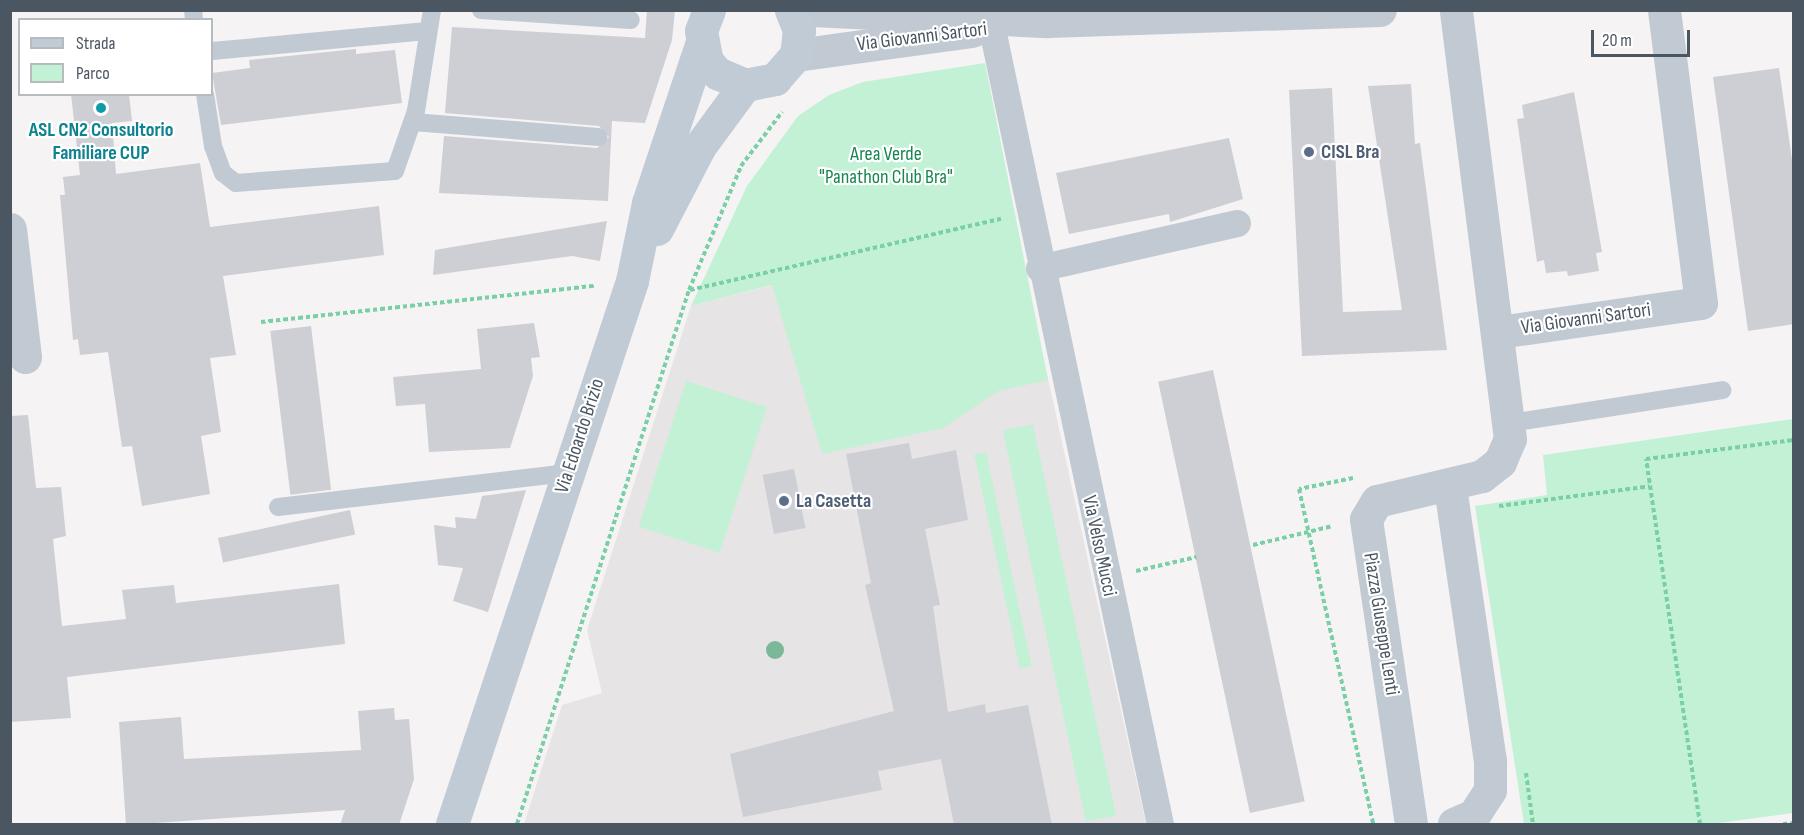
<!DOCTYPE html>
<html>
<head>
<meta charset="utf-8">
<style>
  body { margin:0 }
  #map { position:relative; width:1804px; height:835px; overflow:hidden; background:#f5f3f3; font-family:"Sofia Sans Condensed",sans-serif }
  div>[style] { position:absolute }
  .education>* { inset:0; background:#e6e4e5 }
  .green>* { inset:0; background:#c3f1d5; transform-origin:0 0 }
  .building>* { inset:0; background:#cdcfd5; transform-origin:0 0 }
  .path>* { height:4px; margin-top:-2px; transform-origin:0; background:repeating-linear-gradient(90deg,#7ad0a6 0 4.5px,transparent 0 7.5px) }
  .service>* { height:18px; margin:-9px; padding:0 9px; transform-origin:9px; border-radius:9px; background:#c1cad2 }
  .pedestrian>* { height:27px; margin:-13.5px; padding:0 13.5px; transform-origin:13.5px; border-radius:13.5px; background:#c1cad2 }
  .minor>* { height:33px; margin:-16.5px; padding:0 16.5px; transform-origin:16.5px; border-radius:16.5px; background:#c1cad2 }
  .secondary>* { height:33px; margin:-16.5px; padding:0 16.5px; transform-origin:16.5px; border-radius:16.5px; background:#c1cbd6 }
  .trees>* { width:18px; height:18px; margin:-9px; border-radius:50%; background:#7bb799 }
  .dots>* { width:16px; height:16px; translate:-50% -50%; box-sizing:border-box; border:3px solid #fff; border-radius:50% }
  span { translate:-50% -50%; white-space:nowrap; text-align:center; line-height:1.15; -webkit-text-stroke:4.5px #fff; paint-order:stroke }
  .street-label { font-size:20px; color:#4a5661 }
  .culture-label { font-size:20px; color:#0d838f; font-weight:700 }
  .service-label { font-size:20px; color:#4e5e75; font-weight:700 }
  .left { translate:0 -50%; text-align:left }
  .park-label { font-size:20px; color:#17864f }
  .frame { position:absolute; inset:0; border:12px solid #4a5661; pointer-events:none }
  .legend { position:absolute; left:18px; top:18px; width:195px; height:78px; box-sizing:border-box; background:#fff; border:2px solid #b7bbc0; margin:0; padding:8px 10px; list-style:none; font-size:18px; color:#4a5661 }
  .legend li { display:flex; align-items:center; gap:12px; height:30px }
  .legend b { width:30px; border:2px solid #b7bbc0 }
  .scale { position:absolute; left:1591px; top:30px; width:99px; height:27px; box-sizing:border-box; border:3px solid #4a5661; border-top:0; padding-left:8px; font-size:18px; line-height:21px; white-space:nowrap; color:#4a5661; -webkit-text-stroke:4px #fff; paint-order:stroke }
</style>
</head>
<body>
<div id="map">
  <div class="education">
    <i style="clip-path:polygon(1014px 224px,1146px 824px,524px 824px,562px 705px,602px 693px,587px 630px,691px 306px)"></i>
  </div>
  <div class="green">
    <i style="clip-path:polygon(985px 63px,1048px 380px,998px 391px,943px 428px,822px 454px,772px 285px,691px 306px,747px 186px,798px 116px,829px 95px,863px 82px)"></i>
    <i style="left:686px;top:381px;width:85px;height:153px;rotate:18deg"></i>
    <i style="clip-path:polygon(1793px 419px,1793px 813px,1711px 824px,1524px 824px,1475px 506px,1547px 495px,1543px 455px)"></i>
    <i style="left:1033px;top:424px;width:400px;height:31px;rotate:78deg"></i>
    <i style="left:986px;top:452px;width:219px;height:12px;rotate:78deg"></i>
  </div>
  <div class="building">
    <i style="clip-path:polygon(647px 10px,675px 10px,672px 40px,645px 123px,612px 121px,608px 201px,439px 193px,444px 136px,597px 148px,609px 137px,599px 126px,445px 113px,452px 27px,645px 38px)"></i>
    <i style="clip-path:polygon(356px 49px,356px 54px,395px 50px,402px 103px,221px 125px,212px 73px,250px 68px,249px 60px)"></i>
    <i style="clip-path:polygon(1779px 68px,1794px 174px,1794px 324px,1748px 331px,1713px 77px)"></i>
    <i style="clip-path:polygon(1411px 84px,1415px 144px,1420px 143px,1447px 350px,1302px 356px,1289px 90px,1332px 88px,1343px 312px,1402px 310px,1368px 86px)"></i>
    <i style="clip-path:polygon(1574px 92px,1602px 252px,1596px 253px,1599px 271px,1568px 276px,1567px 271px,1546px 273px,1544px 260px,1537px 262px,1517px 119px,1524px 118px,1522px 105px)"></i>
    <i style="clip-path:polygon(71px 94px,129px 94px,132px 121px,112px 123px,116px 174px,200px 163px,210px 227px,379px 206px,384px 255px,223px 276px,236px 355px,210px 358px,221px 432px,201px 436px,210px 494px,142px 506px,132px 446px,122px 447px,108px 352px,80px 355px,78px 339px,73px 340px,60px 195px,65px 195px,63px 177px,80px 175px)"></i>
    <i style="clip-path:polygon(1229px 138px,1243px 199px,1170px 222px,1169px 214px,1069px 234px,1056px 173px)"></i>
    <i style="clip-path:polygon(607px 221px,600px 261px,572px 256px,433px 275px,435px 250px)"></i>
    <i style="clip-path:polygon(534px 323px,540px 357px,531px 358px,533px 376px,510px 448px,429px 452px,425px 404px,396px 406px,393px 377px,481px 369px,477px 329px)"></i>
    <i style="left:311px;top:326px;width:165px;height:41px;rotate:83deg"></i>
    <i style="left:1213px;top:370px;width:441px;height:56px;rotate:78deg"></i>
    <i style="clip-path:polygon(28px 415px,36px 488px,61px 487px,66px 536px,53px 539px,62px 626px,126px 619px,122px 590px,174px 585px,176px 603px,339px 584px,345px 644px,67px 677px,71px 718px,10px 722px,10px 416px)"></i>
    <i style="clip-path:polygon(909px 443px,912px 459px,956px 450px,968px 520px,925px 529px,940px 605px,933px 606px,948px 712px,985px 704px,986px 713px,1028px 705px,1052px 825px,954px 825px,941px 759px,878px 771px,882px 790px,743px 817px,730px 754px,894px 711px,865px 585px,871px 583px,846px 454px)"></i>
    <i style="left:794px;top:469px;width:60px;height:32px;rotate:79deg"></i>
    <i style="clip-path:polygon(526px 490px,488px 612px,453px 601px,463px 568px,438px 565px,434px 525px,456px 528px,455px 517px,476px 519px,482px 496px)"></i>
    <i style="left:350px;top:510px;width:25px;height:135px;rotate:78deg"></i>
    <i style="clip-path:polygon(394px 708px,395px 720px,409px 719px,414px 779px,399px 825px,340px 825px,345px 810px,126px 825px,119px 722px,181px 717px,184px 759px,361px 750px,358px 711px)"></i>
  </div>
  <div class="path">
    <i style="left:690px;top:290px;width:319px;rotate:-12.9deg"></i>
    <i style="left:261px;top:322px;width:335px;rotate:-6.2deg"></i>
    <i style="left:1353px;top:478px;width:55px;rotate:168.5deg"></i>
    <i style="left:1299px;top:489px;width:343px;rotate:77.5deg"></i>
    <i style="left:1499px;top:506px;width:152px;rotate:-7.5deg"></i>
    <i style="left:1253px;top:545px;width:82px;rotate:-13.4deg"></i>
    <i style="left:1136px;top:571px;width:62px;rotate:-13.1deg"></i>
    <i style="left:1526px;top:773px;width:51px;rotate:82.2deg"></i>
    <i style="left:517px;top:824px;width:561px;rotate:-72.15deg"></i>
    <i style="left:689px;top:290px;width:134px;rotate:-67.2deg"></i>
    <i style="left:741px;top:166px;width:68px;rotate:-52.8deg"></i>
    <i style="left:1700px;top:824px;width:369px;rotate:-98.4deg"></i>
    <i style="left:1646px;top:459px;width:149px;rotate:-7.3deg"></i>
    <i style="left:1783px;top:824px;width:11px;rotate:-5deg"></i>
  </div>
  <div class="service">
    <i style="left:193px;top:10px;width:10px;rotate:84deg"></i>
    <i style="left:481px;top:10px;width:150px;rotate:3.8deg"></i>
    <i style="left:212px;top:51px;width:216px;rotate:-5.3deg"></i>
    <i style="left:205px;top:94px;width:53px;rotate:81.3deg"></i>
    <i style="left:213px;top:146px;width:29px;rotate:70deg"></i>
    <i style="left:223px;top:173px;width:16px;rotate:38deg"></i>
    <i style="left:236px;top:183px;width:159px;rotate:-4.3deg"></i>
    <i style="left:395px;top:171px;width:64px;rotate:-70.7deg"></i>
    <i style="left:416px;top:111px;width:102px;rotate:-81deg"></i>
    <i style="left:413px;top:122px;width:186px;rotate:4.6deg"></i>
    <i style="left:1510px;top:423px;width:215px;rotate:-8.8deg"></i>
    <i style="left:278px;top:507px;width:292px;rotate:-6.7deg"></i>
  </div>
  <div class="pedestrian">
    <i style="left:992px;top:29px;width:813px;rotate:78.07deg"></i>
    <i style="left:1039px;top:268px;width:203px;rotate:-12.8deg"></i>
  </div>
  <div class="minor">
    <i style="left:811px;top:10px;width:237px;rotate:2.7deg"></i>
    <i style="left:1048px;top:21px;width:332px;rotate:-1.9deg"></i>
    <i style="left:796px;top:55px;width:178px;rotate:-7.8deg"></i>
    <i style="left:10px;top:229px;width:129px;rotate:83.3deg"></i>
    <i style="left:1499px;top:332px;width:204px;rotate:-8.2deg"></i>
    <i style="left:1701px;top:303px;width:295px;rotate:-97.2deg"></i>
    <i style="left:1450px;top:487px;width:276px;rotate:81.7deg"></i>
    <i style="left:1490px;top:760px;width:30px;rotate:90deg"></i>
    <i style="left:1490px;top:790px;width:30px;rotate:123deg"></i>
    <i style="left:1474px;top:815px;width:22px;rotate:156deg"></i>
    <i style="left:1411px;top:824px;width:308px;rotate:-98.4deg"></i>
    <i style="left:1366px;top:519px;width:21px;rotate:-59deg"></i>
    <i style="left:1377px;top:501px;width:108px;rotate:-13.4deg"></i>
    <i style="left:1482px;top:476px;width:23px;rotate:-38deg"></i>
    <i style="left:1500px;top:462px;width:25px;rotate:-67deg"></i>
    <i style="left:1510px;top:439px;width:432px;rotate:-97.2deg"></i>
  </div>
  <div class="secondary">
    <i style="left:709px;top:10px;width:22px;rotate:111deg"></i>
    <i style="left:701px;top:31px;width:31px;rotate:79deg"></i>
    <i style="left:707px;top:61px;width:16px;rotate:50deg"></i>
    <i style="left:717px;top:73px;width:30px;rotate:23deg"></i>
    <i style="left:745px;top:85px;width:31px;rotate:-11deg"></i>
    <i style="left:775px;top:79px;width:32px;rotate:-49deg"></i>
    <i style="left:796px;top:55px;width:25px;rotate:-83deg"></i>
    <i style="left:799px;top:30px;width:22px;rotate:-112deg"></i>
    <i style="left:657px;top:229px;width:93px;rotate:-62.6deg"></i>
    <i style="left:700px;top:146px;width:76px;rotate:-53.6deg"></i>
    <i style="left:452px;top:824px;width:572px;rotate:-71.66deg"></i>
    <i style="left:632px;top:281px;width:80px;rotate:-78.4deg"></i>
    <i style="left:648px;top:203px;width:167px;rotate:-71.5deg"></i>
  </div>
  <div class="trees">
    <i style="left:775px;top:650px"></i>
  </div>
  <div class="dots">
    <i style="left:101px;top:108px;background:#0f9aa8"></i>
    <i style="left:1309px;top:152px;background:#5c6f8a"></i>
    <i style="left:784px;top:501px;background:#5c6f8a"></i>
  </div>
  <div class="street-label">
    <span style="left:922px;top:37px;rotate:-7deg">Via Giovanni Sartori</span>
    <span style="left:1586px;top:319px;rotate:-8deg">Via Giovanni Sartori</span>
    <span style="left:580px;top:436px;rotate:-72deg">Via Edoardo Brizio</span>
    <span style="left:1099px;top:546px;rotate:78deg">Via Velso Mucci</span>
    <span style="left:1381px;top:624px;rotate:81deg">Piazza Giuseppe Lenti</span>
  </div>
  <div class="culture-label">
    <span style="left:101px;top:142px">ASL CN2 Consultorio<br>Familiare CUP</span>
  </div>
  <div class="service-label">
    <span class="left" style="left:1321px;top:152px">CISL Bra</span>
    <span class="left" style="left:796px;top:501px">La Casetta</span>
  </div>
  <div class="park-label">
    <span style="left:886px;top:166px">Area Verde<br>"Panathon Club Bra"</span>
  </div>
  <div class="frame"></div>
  <ul class="legend">
  <li><b style="height:8px;background:#c1cbd6"></b>Strada</li>
  <li><b style="height:16px;background:#c3f1d5"></b>Parco</li>
  </ul>
  <div class="scale">20 m</div>
</div>
</body>
</html>
